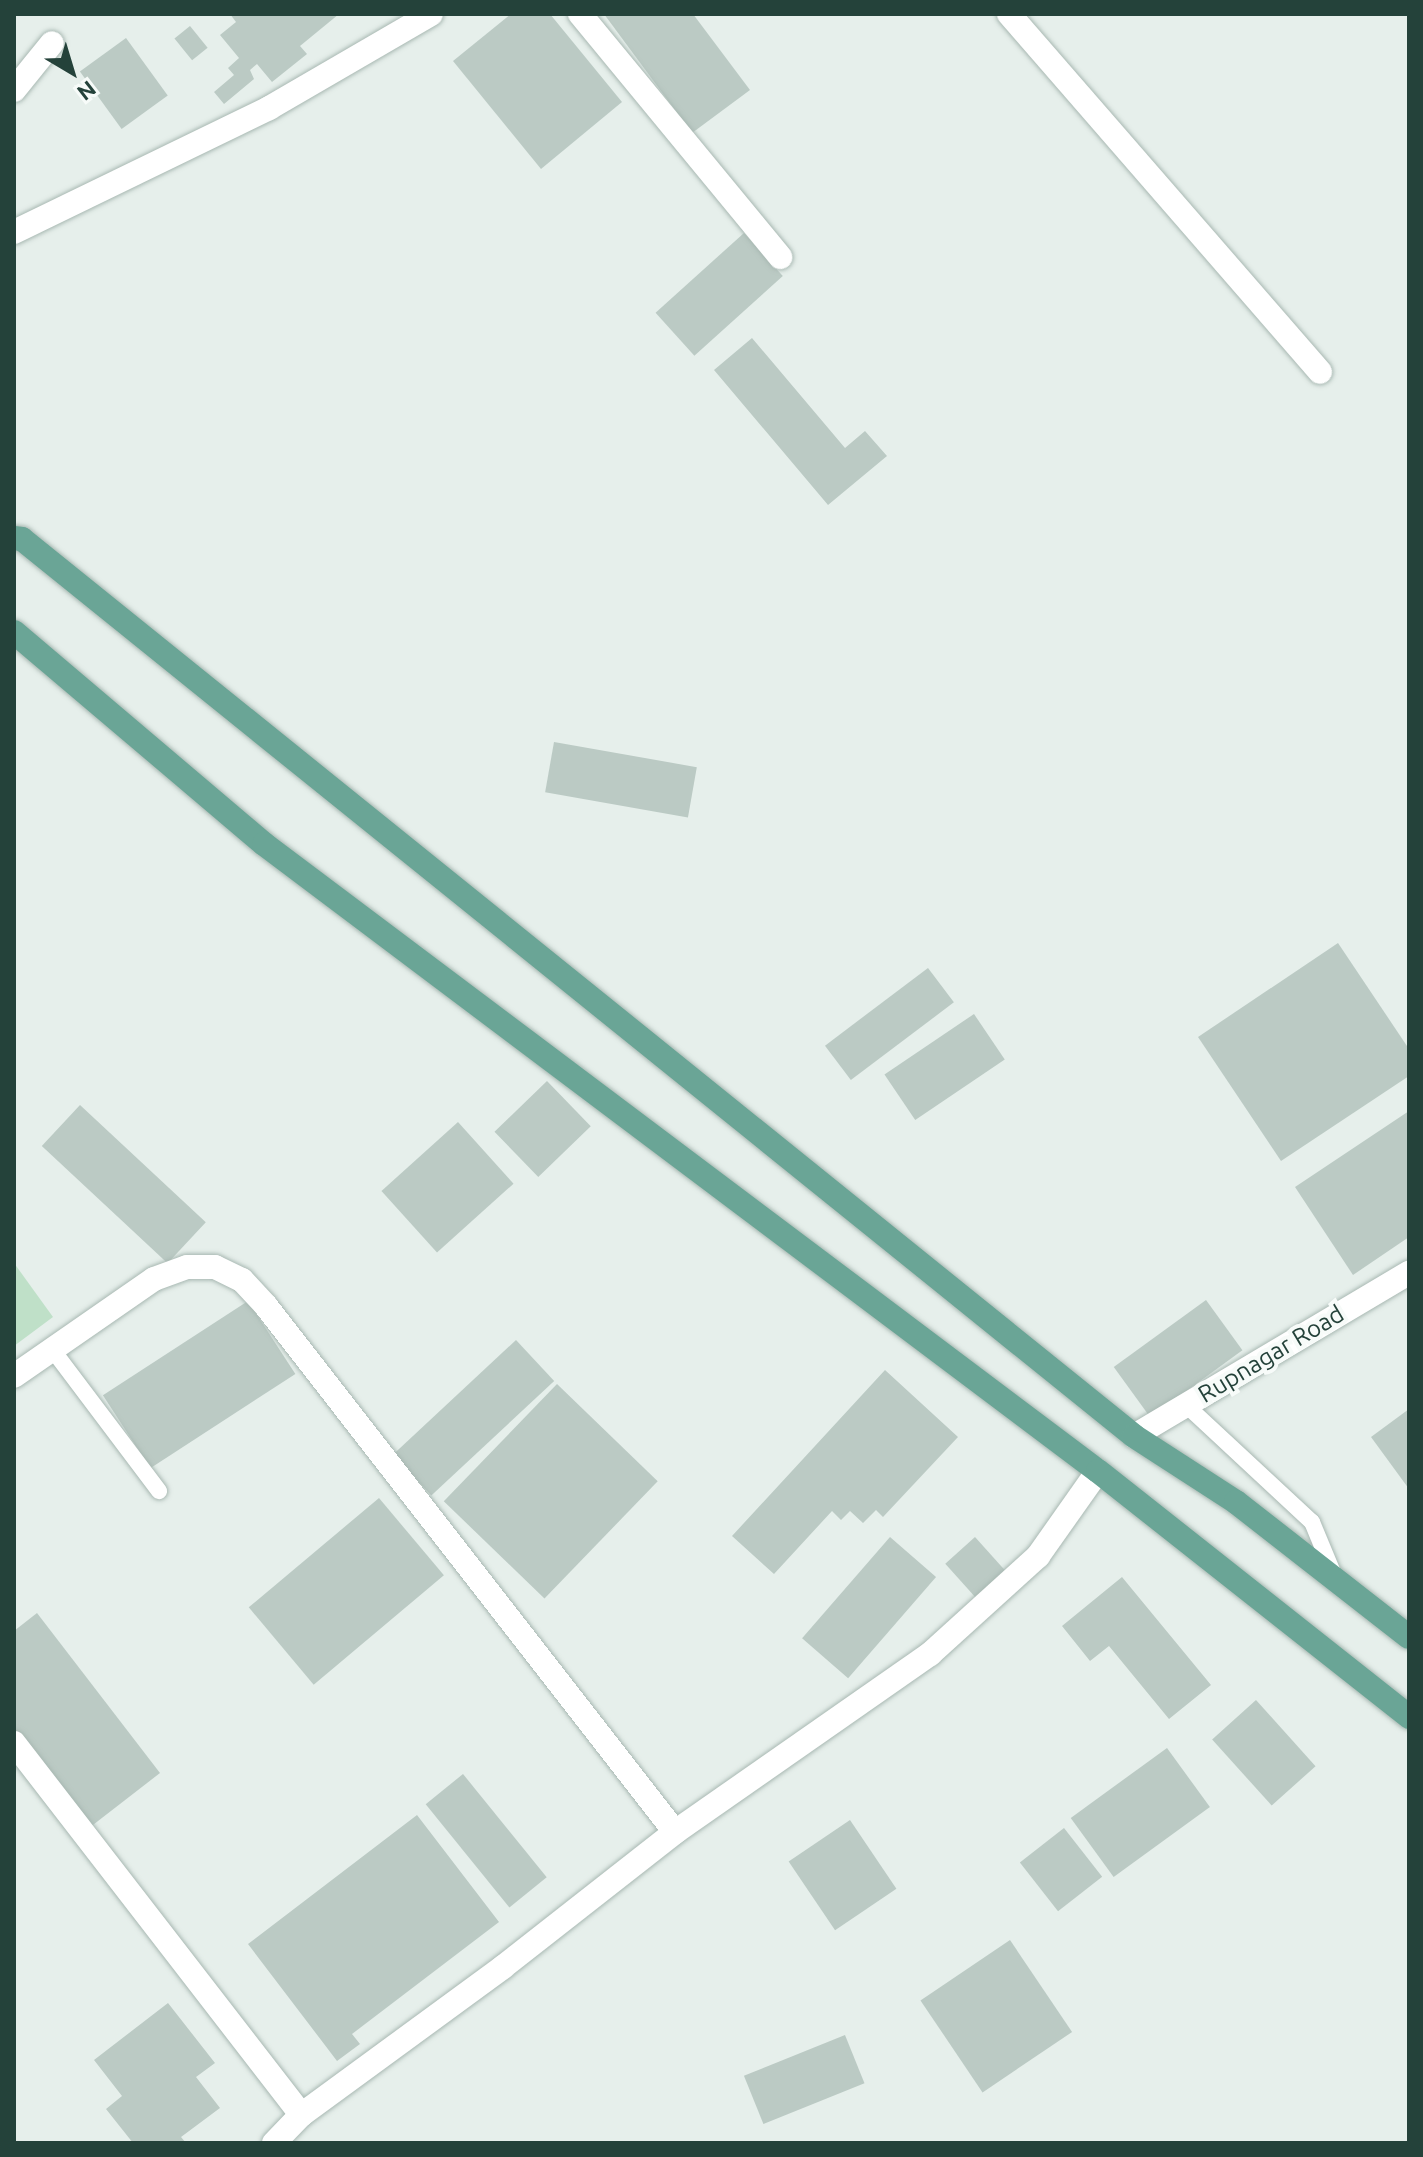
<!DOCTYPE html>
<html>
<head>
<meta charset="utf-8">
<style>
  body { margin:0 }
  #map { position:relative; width:1423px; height:2157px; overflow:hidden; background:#e6efeb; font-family:Ubuntu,sans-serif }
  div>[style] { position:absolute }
  .green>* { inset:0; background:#bfe0c8 }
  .building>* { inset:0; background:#bbcac4; transform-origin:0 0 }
  .roads { filter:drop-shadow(0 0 2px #a8b8b2) drop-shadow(0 0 2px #a8b8b2) }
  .service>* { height:16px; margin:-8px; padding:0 8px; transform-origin:8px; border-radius:8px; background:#fff }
  .minor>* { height:24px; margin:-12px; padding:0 12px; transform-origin:12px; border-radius:12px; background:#fff }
  .primary>* { height:24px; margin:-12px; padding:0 12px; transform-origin:12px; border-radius:12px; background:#6aa596 }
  span { translate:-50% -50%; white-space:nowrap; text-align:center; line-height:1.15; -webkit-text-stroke:8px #f7fbf9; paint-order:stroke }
  .street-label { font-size:24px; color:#24423a }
  .frame { position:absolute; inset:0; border:16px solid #24423a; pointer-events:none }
  .north { position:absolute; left:32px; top:32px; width:80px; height:80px; -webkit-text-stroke:6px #f7fbf9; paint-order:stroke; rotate:142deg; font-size:22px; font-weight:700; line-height:32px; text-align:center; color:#24423a }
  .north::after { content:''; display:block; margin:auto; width:28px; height:36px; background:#24423a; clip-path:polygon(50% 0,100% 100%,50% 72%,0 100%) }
</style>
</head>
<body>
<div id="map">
  <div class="green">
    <i style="clip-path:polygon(14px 1263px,53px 1317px,14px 1346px)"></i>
  </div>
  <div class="building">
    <i style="clip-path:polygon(230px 14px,339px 14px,300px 46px,307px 54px,272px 82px,257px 64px,250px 70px,254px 79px,224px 104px,214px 92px,234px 75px,228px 68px,239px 58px,220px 35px,236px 22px)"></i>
    <i style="clip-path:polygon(511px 14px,550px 14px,622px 102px,541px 169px,453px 61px)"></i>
    <i style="clip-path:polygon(604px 14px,693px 14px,750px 90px,692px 133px)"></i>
    <i style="left:190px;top:26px;width:28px;height:20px;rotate:51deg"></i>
    <i style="left:126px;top:38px;width:71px;height:57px;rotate:54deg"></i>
    <i style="left:744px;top:233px;width:58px;height:119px;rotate:48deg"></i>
    <i style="clip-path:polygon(752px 338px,845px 448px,865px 431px,887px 456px,828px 505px,714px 370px)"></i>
    <i style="left:554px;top:742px;width:145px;height:51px;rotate:10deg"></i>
    <i style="clip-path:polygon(1338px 943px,1409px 1049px,1409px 1076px,1281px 1161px,1198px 1037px)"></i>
    <i style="left:928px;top:968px;width:43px;height:129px;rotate:53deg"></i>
    <i style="left:974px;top:1014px;width:55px;height:108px;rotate:56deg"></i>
    <i style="left:547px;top:1081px;width:63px;height:73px;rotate:46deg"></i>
    <i style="left:80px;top:1105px;width:172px;height:56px;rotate:43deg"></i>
    <i style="clip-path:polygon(1409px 1111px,1409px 1237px,1353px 1275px,1295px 1187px)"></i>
    <i style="left:458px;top:1122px;width:83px;height:103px;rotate:48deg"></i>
    <i style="left:1206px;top:1300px;width:62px;height:114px;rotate:54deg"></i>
    <i style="left:248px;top:1301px;width:87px;height:173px;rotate:57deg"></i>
    <i style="left:516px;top:1340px;width:56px;height:168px;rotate:47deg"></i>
    <i style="clip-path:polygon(885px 1370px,958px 1437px,883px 1517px,876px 1510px,863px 1523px,850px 1511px,841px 1520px,832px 1511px,774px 1574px,732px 1536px)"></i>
    <i style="left:557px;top:1384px;width:140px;height:163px;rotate:44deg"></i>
    <i style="clip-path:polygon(1409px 1409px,1409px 1489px,1371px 1437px)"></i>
    <i style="left:379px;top:1498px;width:101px;height:170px;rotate:50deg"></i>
    <i style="left:890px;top:1537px;width:61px;height:134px;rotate:41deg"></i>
    <i style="left:975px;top:1537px;width:47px;height:40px;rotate:48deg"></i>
    <i style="clip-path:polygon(1122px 1577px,1211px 1685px,1169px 1719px,1109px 1646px,1090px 1661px,1062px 1626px)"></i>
    <i style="clip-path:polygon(37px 1613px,160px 1773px,89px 1828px,14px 1730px,14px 1631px)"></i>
    <i style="left:1256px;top:1700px;width:89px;height:59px;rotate:48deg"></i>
    <i style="left:1167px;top:1748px;width:73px;height:119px;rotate:54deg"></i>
    <i style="left:463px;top:1774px;width:133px;height:48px;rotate:51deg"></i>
    <i style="clip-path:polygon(417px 1815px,499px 1922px,352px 2034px,360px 2044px,337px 2061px,248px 1944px)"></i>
    <i style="left:850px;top:1820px;width:83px;height:74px;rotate:56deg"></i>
    <i style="left:1064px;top:1828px;width:62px;height:56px;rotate:52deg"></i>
    <i style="left:1010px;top:1940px;width:111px;height:108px;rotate:56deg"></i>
    <i style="clip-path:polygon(168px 2003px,215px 2063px,196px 2077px,220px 2108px,181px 2137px,186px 2143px,133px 2143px,106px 2109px,122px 2096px,94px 2060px)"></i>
    <i style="left:845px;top:2035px;width:52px;height:109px;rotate:68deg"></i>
  </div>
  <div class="roads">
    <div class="service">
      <i style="left:52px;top:1349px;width:178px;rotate:53deg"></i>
      <i style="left:1186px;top:1405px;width:172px;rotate:42.9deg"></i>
      <i style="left:1312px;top:1522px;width:57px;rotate:67.5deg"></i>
    </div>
    <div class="minor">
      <i style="left:580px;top:14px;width:315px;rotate:50.5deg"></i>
      <i style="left:1009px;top:14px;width:474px;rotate:49deg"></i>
      <i style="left:14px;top:90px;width:60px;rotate:-51deg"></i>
      <i style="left:14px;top:232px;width:284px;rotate:-25.9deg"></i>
      <i style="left:269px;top:108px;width:187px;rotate:-30.1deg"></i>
      <i style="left:14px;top:1376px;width:170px;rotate:-34.7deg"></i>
      <i style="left:154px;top:1279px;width:35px;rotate:-20deg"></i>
      <i style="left:187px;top:1267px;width:28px"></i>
      <i style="left:215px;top:1267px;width:30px;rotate:26deg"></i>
      <i style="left:242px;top:1280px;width:35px;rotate:47deg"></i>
      <i style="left:266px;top:1306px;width:666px;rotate:52.13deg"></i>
      <i style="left:1134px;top:1436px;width:320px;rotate:-30.7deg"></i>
      <i style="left:14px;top:1743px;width:470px;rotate:52.3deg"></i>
      <i style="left:274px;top:2143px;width:39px;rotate:-46deg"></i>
      <i style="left:301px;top:2115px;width:250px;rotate:-36.2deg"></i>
      <i style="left:503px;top:1967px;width:219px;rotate:-38.1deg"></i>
      <i style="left:675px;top:1832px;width:311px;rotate:-34.9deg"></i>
      <i style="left:930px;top:1654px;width:146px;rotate:-42.2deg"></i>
      <i style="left:1038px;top:1556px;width:104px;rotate:-54.8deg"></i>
    </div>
    <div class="primary">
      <i style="left:14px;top:538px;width:8px;rotate:7deg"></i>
      <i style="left:22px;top:539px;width:1429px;rotate:38.89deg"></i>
      <i style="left:1134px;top:1436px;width:121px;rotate:32.9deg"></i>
      <i style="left:1236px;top:1502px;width:219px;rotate:38deg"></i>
      <i style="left:14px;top:632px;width:328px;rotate:40.3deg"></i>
      <i style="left:264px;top:844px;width:1043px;rotate:36.94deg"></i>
      <i style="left:1098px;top:1471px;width:397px;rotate:38.3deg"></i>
    </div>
  </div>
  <div class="street-label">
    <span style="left:1271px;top:1354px;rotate:-31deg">Rupnagar Road</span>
  </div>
  <div class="frame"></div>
  <div class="north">N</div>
</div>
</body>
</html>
